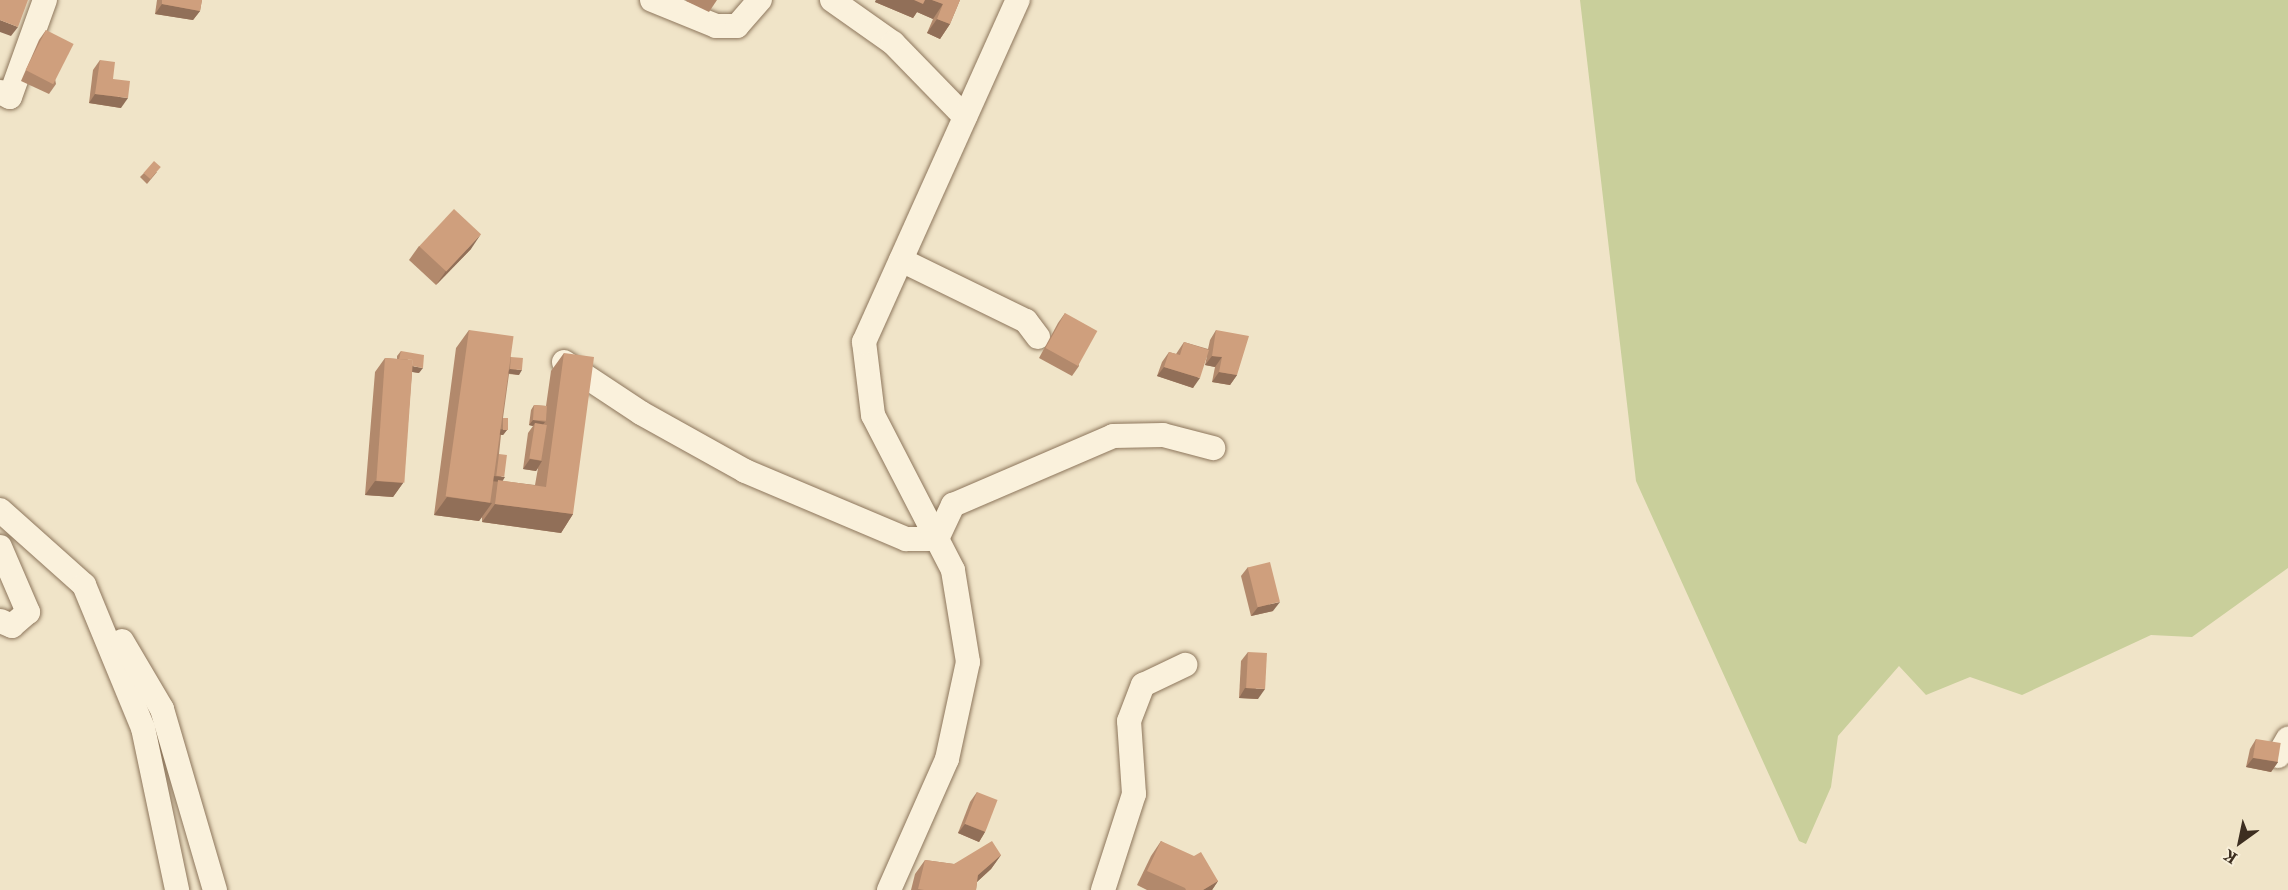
<!DOCTYPE html>
<html>
<head>
<meta charset="utf-8">
<style>
  body { margin:0 }
  #map { position:relative; width:2288px; height:890px; overflow:hidden; background:#f0e4c8; font-family:"Noto Serif",serif }
  div>[style] { position:absolute }
  .green>* { inset:0; background:#c9cf9b }
  .roads { filter:drop-shadow(0 0 2px #8d765c) drop-shadow(0 0 2px #8d765c) }
  .minor>* { height:24px; margin:-12px; padding:0 12px; transform-origin:12px; border-radius:12px; background:#faf1dc }
  .wall>* { inset:0; background:#b2896c }
  .shaded-wall>* { inset:0; background:#916f58 }
  .building>* { inset:0; background:#cf9f7d; transform-origin:0 0 }
  span { translate:-50% -50%; white-space:nowrap; text-align:center; line-height:1.15; -webkit-text-stroke:4.5px #f7eed8; paint-order:stroke }
  .north { position:absolute; left:2210px; top:812px; width:60px; height:60px; -webkit-text-stroke:4px #f7eed8; paint-order:stroke; rotate:213deg; font-size:16px; font-weight:700; line-height:24px; text-align:center; color:#3d2e20 }
  .north::after { content:''; display:block; margin:auto; width:21px; height:27px; background:#3d2e20; clip-path:polygon(50% 0,100% 100%,50% 72%,0 100%) }
</style>
</head>
<body>
<div id="map">
  <div class="green">
    <i style="clip-path:polygon(1580px 0,2288px 0,2288px 568px,2192px 637px,2151px 635px,2022px 695px,1970px 677px,1926px 695px,1899px 666px,1838px 736px,1831px 787px,1806px 844px,1799px 841px,1636px 481px)"></i>
  </div>
  <div class="roads">
    <div class="minor">
      <i style="left:652px;top:0;width:69px;rotate:22.1deg"></i>
      <i style="left:716px;top:26px;width:21px"></i>
      <i style="left:737px;top:26px;width:35px;rotate:-49deg"></i>
      <i style="left:832px;top:0;width:75px;rotate:35.2deg"></i>
      <i style="left:893px;top:43px;width:103px;rotate:45.8deg"></i>
      <i style="left:0;top:92px;width:11px;rotate:27deg"></i>
      <i style="left:10px;top:97px;width:103px;rotate:-70.2deg"></i>
      <i style="left:901px;top:260px;width:139px;rotate:26deg"></i>
      <i style="left:1026px;top:321px;width:20px;rotate:53deg"></i>
      <i style="left:564px;top:362px;width:92px;rotate:33.5deg"></i>
      <i style="left:641px;top:413px;width:119px;rotate:29.1deg"></i>
      <i style="left:745px;top:471px;width:175px;rotate:22.9deg"></i>
      <i style="left:906px;top:539px;width:31px"></i>
      <i style="left:937px;top:539px;width:38px;rotate:-65deg"></i>
      <i style="left:953px;top:505px;width:174px;rotate:-23.3deg"></i>
      <i style="left:1113px;top:436px;width:50px;rotate:-1.1deg"></i>
      <i style="left:1163px;top:435px;width:52px;rotate:14.6deg"></i>
      <i style="left:0;top:510px;width:113px;rotate:41.8deg"></i>
      <i style="left:84px;top:585px;width:155px;rotate:67.6deg"></i>
      <i style="left:143px;top:728px;width:166px;rotate:78.1deg"></i>
      <i style="left:0;top:547px;width:71px;rotate:66.7deg"></i>
      <i style="left:28px;top:612px;width:21px;rotate:139deg"></i>
      <i style="left:12px;top:626px;width:13px;rotate:-157deg"></i>
      <i style="left:122px;top:641px;width:79px;rotate:59.5deg"></i>
      <i style="left:162px;top:709px;width:189px;rotate:73.7deg"></i>
      <i style="left:2278px;top:756px;width:20px;rotate:-60deg"></i>
      <i style="left:889px;top:890px;width:143px;rotate:-66.1deg"></i>
      <i style="left:947px;top:759px;width:99px;rotate:-77.8deg"></i>
      <i style="left:968px;top:662px;width:93px;rotate:-99.3deg"></i>
      <i style="left:953px;top:570px;width:174px;rotate:-117.3deg"></i>
      <i style="left:873px;top:415px;width:74px;rotate:-97deg"></i>
      <i style="left:864px;top:342px;width:375px;rotate:-65.8deg"></i>
      <i style="left:1103px;top:890px;width:101px;rotate:-72.1deg"></i>
      <i style="left:1134px;top:794px;width:73px;rotate:-93.9deg"></i>
      <i style="left:1129px;top:721px;width:39px;rotate:-69deg"></i>
      <i style="left:1143px;top:685px;width:47px;rotate:-25.5deg"></i>
    </div>
  </div>
  <div class="wall">
    <i style="clip-path:polygon(157px 0,202px 0,200px 11px,193px 20px,155px 14px)"></i>
    <i style="clip-path:polygon(687px 0,717px 0,709px 12px,686px 1px)"></i>
    <i style="clip-path:polygon(876px 0,960px 0,950px 24px,940px 39px,927px 33px,933px 19px,917px 12px,913px 18px,875px 2px)"></i>
    <i style="clip-path:polygon(46px 30px,56px 84px,49px 94px,21px 81px,39px 40px)"></i>
    <i style="clip-path:polygon(100px 60px,113px 79px,121px 108px,89px 103px,93px 70px)"></i>
    <i style="clip-path:polygon(157px 172px,147px 184px,140px 177px,144px 173px)"></i>
    <i style="clip-path:polygon(419px 246px,471px 249px,436px 285px,409px 260px)"></i>
    <i style="clip-path:polygon(1065px 313px,1079px 366px,1072px 376px,1039px 358px,1058px 323px)"></i>
    <i style="clip-path:polygon(469px 330px,511px 357px,519px 375px,509px 374px,503px 418px,507px 430px,503px 435px,501px 435px,499px 454px,502px 481px,535px 485px,538px 468px,536px 471px,523px 469px,528px 433px,533px 426px,529px 425px,531px 410px,534px 405px,546px 406px,551px 371px,564px 353px,573px 514px,561px 533px,482px 522px,482px 517px,479px 521px,434px 515px,456px 348px)"></i>
    <i style="clip-path:polygon(1216px 330px,1237px 375px,1230px 385px,1212px 382px,1215px 367px,1205px 365px,1207px 356px,1193px 388px,1157px 376px,1162px 362px,1169px 352px,1176px 354px,1184px 342px,1208px 349px,1210px 340px)"></i>
    <i style="clip-path:polygon(401px 351px,419px 373px,412px 372px,403px 483px,393px 497px,365px 495px,375px 372px,385px 358px,397px 359px,397px 356px)"></i>
    <i style="clip-path:polygon(1248px 567px,1273px 611px,1251px 616px,1241px 576px)"></i>
    <i style="clip-path:polygon(1248px 652px,1258px 699px,1239px 698px,1241px 661px)"></i>
    <i style="clip-path:polygon(2256px 739px,2278px 762px,2271px 772px,2246px 767px,2250px 749px)"></i>
    <i style="clip-path:polygon(977px 792px,985px 832px,979px 842px,958px 833px,970px 802px)"></i>
    <i style="clip-path:polygon(1161px 841px,1218px 881px,1212px 890px,1147px 890px,1137px 885px,1151px 856px)"></i>
    <i style="clip-path:polygon(1001px 855px,991px 869px,977px 882px,976px 890px,911px 890px,915px 874px,925px 860px,954px 864px)"></i>
  </div>
  <div class="shaded-wall">
    <i style="clip-path:polygon(876px 0,932px 0,943px 4px,933px 19px,917px 12px,913px 18px,875px 2px)"></i>
    <i style="clip-path:polygon(162px 4px,200px 11px,193px 20px,155px 14px)"></i>
    <i style="clip-path:polygon(937px 19px,950px 24px,940px 39px,927px 33px)"></i>
    <i style="clip-path:polygon(0 20px,18px 27px,11px 36px,0 32px)"></i>
    <i style="clip-path:polygon(95px 94px,128px 98px,121px 108px,89px 103px)"></i>
    <i style="clip-path:polygon(481px 234px,471px 249px,436px 285px,446px 271px)"></i>
    <i style="clip-path:polygon(1212px 356px,1222px 357px,1215px 367px,1205px 365px)"></i>
    <i style="clip-path:polygon(399px 364px,423px 368px,419px 373px,395px 369px)"></i>
    <i style="clip-path:polygon(1164px 367px,1200px 378px,1193px 388px,1157px 376px)"></i>
    <i style="clip-path:polygon(510px 369px,522px 370px,519px 375px,506px 373px)"></i>
    <i style="clip-path:polygon(1219px 372px,1237px 375px,1230px 385px,1212px 382px)"></i>
    <i style="clip-path:polygon(533px 420px,545px 422px,542px 426px,535px 423px,533px 426px,529px 425px)"></i>
    <i style="clip-path:polygon(499px 429px,507px 430px,503px 435px,496px 434px)"></i>
    <i style="clip-path:polygon(530px 459px,542px 461px,536px 471px,523px 469px)"></i>
    <i style="clip-path:polygon(493px 476px,505px 477px,502px 482px,489px 481px)"></i>
    <i style="clip-path:polygon(375px 481px,403px 483px,393px 497px,365px 495px)"></i>
    <i style="clip-path:polygon(447px 497px,492px 503px,479px 521px,434px 515px)"></i>
    <i style="clip-path:polygon(495px 504px,573px 514px,561px 533px,482px 522px)"></i>
    <i style="clip-path:polygon(1280px 602px,1273px 611px,1251px 616px,1258px 607px)"></i>
    <i style="clip-path:polygon(1245px 688px,1265px 689px,1258px 699px,1239px 698px)"></i>
    <i style="clip-path:polygon(2253px 758px,2278px 762px,2271px 772px,2246px 767px)"></i>
    <i style="clip-path:polygon(965px 824px,985px 832px,979px 842px,958px 833px)"></i>
    <i style="clip-path:polygon(1001px 855px,991px 869px,968px 890px,978px 875px)"></i>
    <i style="clip-path:polygon(1218px 881px,1212px 890px,1203px 890px)"></i>
  </div>
  <div class="building">
    <i style="clip-path:polygon(0 0,28px 0,18px 27px,0 20px)"></i>
    <i style="clip-path:polygon(162px 0,202px 0,200px 11px,162px 4px)"></i>
    <i style="clip-path:polygon(914px 0,925px 0,923px 4px)"></i>
    <i style="clip-path:polygon(932px 0,960px 0,950px 24px,937px 19px,943px 4px)"></i>
    <i style="left:46px;top:30px;width:31px;height:45px;rotate:27deg"></i>
    <i style="clip-path:polygon(100px 60px,115px 62px,113px 79px,130px 81px,128px 98px,95px 94px)"></i>
    <i style="left:154px;top:161px;width:9px;height:16px;rotate:41deg"></i>
    <i style="left:454px;top:209px;width:37px;height:51px;rotate:43deg"></i>
    <i style="left:1065px;top:313px;width:37px;height:40px;rotate:29deg"></i>
    <i style="left:469px;top:330px;width:45px;height:168px;rotate:8deg"></i>
    <i style="clip-path:polygon(1216px 330px,1249px 336px,1237px 375px,1219px 372px,1222px 357px,1212px 356px)"></i>
    <i style="clip-path:polygon(1184px 342px,1209px 350px,1200px 378px,1164px 367px,1169px 352px,1180px 355px)"></i>
    <i style="clip-path:polygon(401px 351px,424px 355px,423px 368px,412px 366px,413px 360px,399px 359px)"></i>
    <i style="clip-path:polygon(564px 353px,594px 357px,573px 514px,495px 504px,498px 480px,546px 487px)"></i>
    <i style="left:511px;top:357px;width:12px;height:12px;rotate:5deg"></i>
    <i style="left:385px;top:358px;width:28px;height:123px;rotate:4deg"></i>
    <i style="left:534px;top:405px;width:13px;height:15px;rotate:4deg"></i>
    <i style="left:503px;top:418px;width:5px;height:12px"></i>
    <i style="left:535px;top:423px;width:12px;height:36px;rotate:9deg"></i>
    <i style="left:499px;top:454px;width:8px;height:22px;rotate:7deg"></i>
    <i style="left:1270px;top:562px;width:41px;height:23px;rotate:76deg"></i>
    <i style="left:1248px;top:652px;width:19px;height:36px;rotate:3deg"></i>
    <i style="left:2256px;top:739px;width:25px;height:19px;rotate:9deg"></i>
    <i style="left:977px;top:792px;width:22px;height:34px;rotate:21deg"></i>
    <i style="clip-path:polygon(992px 841px,1001px 855px,978px 875px,976px 890px,924px 890px,918px 889px,925px 860px,954px 864px)"></i>
    <i style="clip-path:polygon(1161px 841px,1194px 856px,1201px 852px,1218px 881px,1203px 890px,1186px 890px,1185px 888px,1147px 871px)"></i>
  </div>
  <div class="north">K</div>
</div>
</body>
</html>
